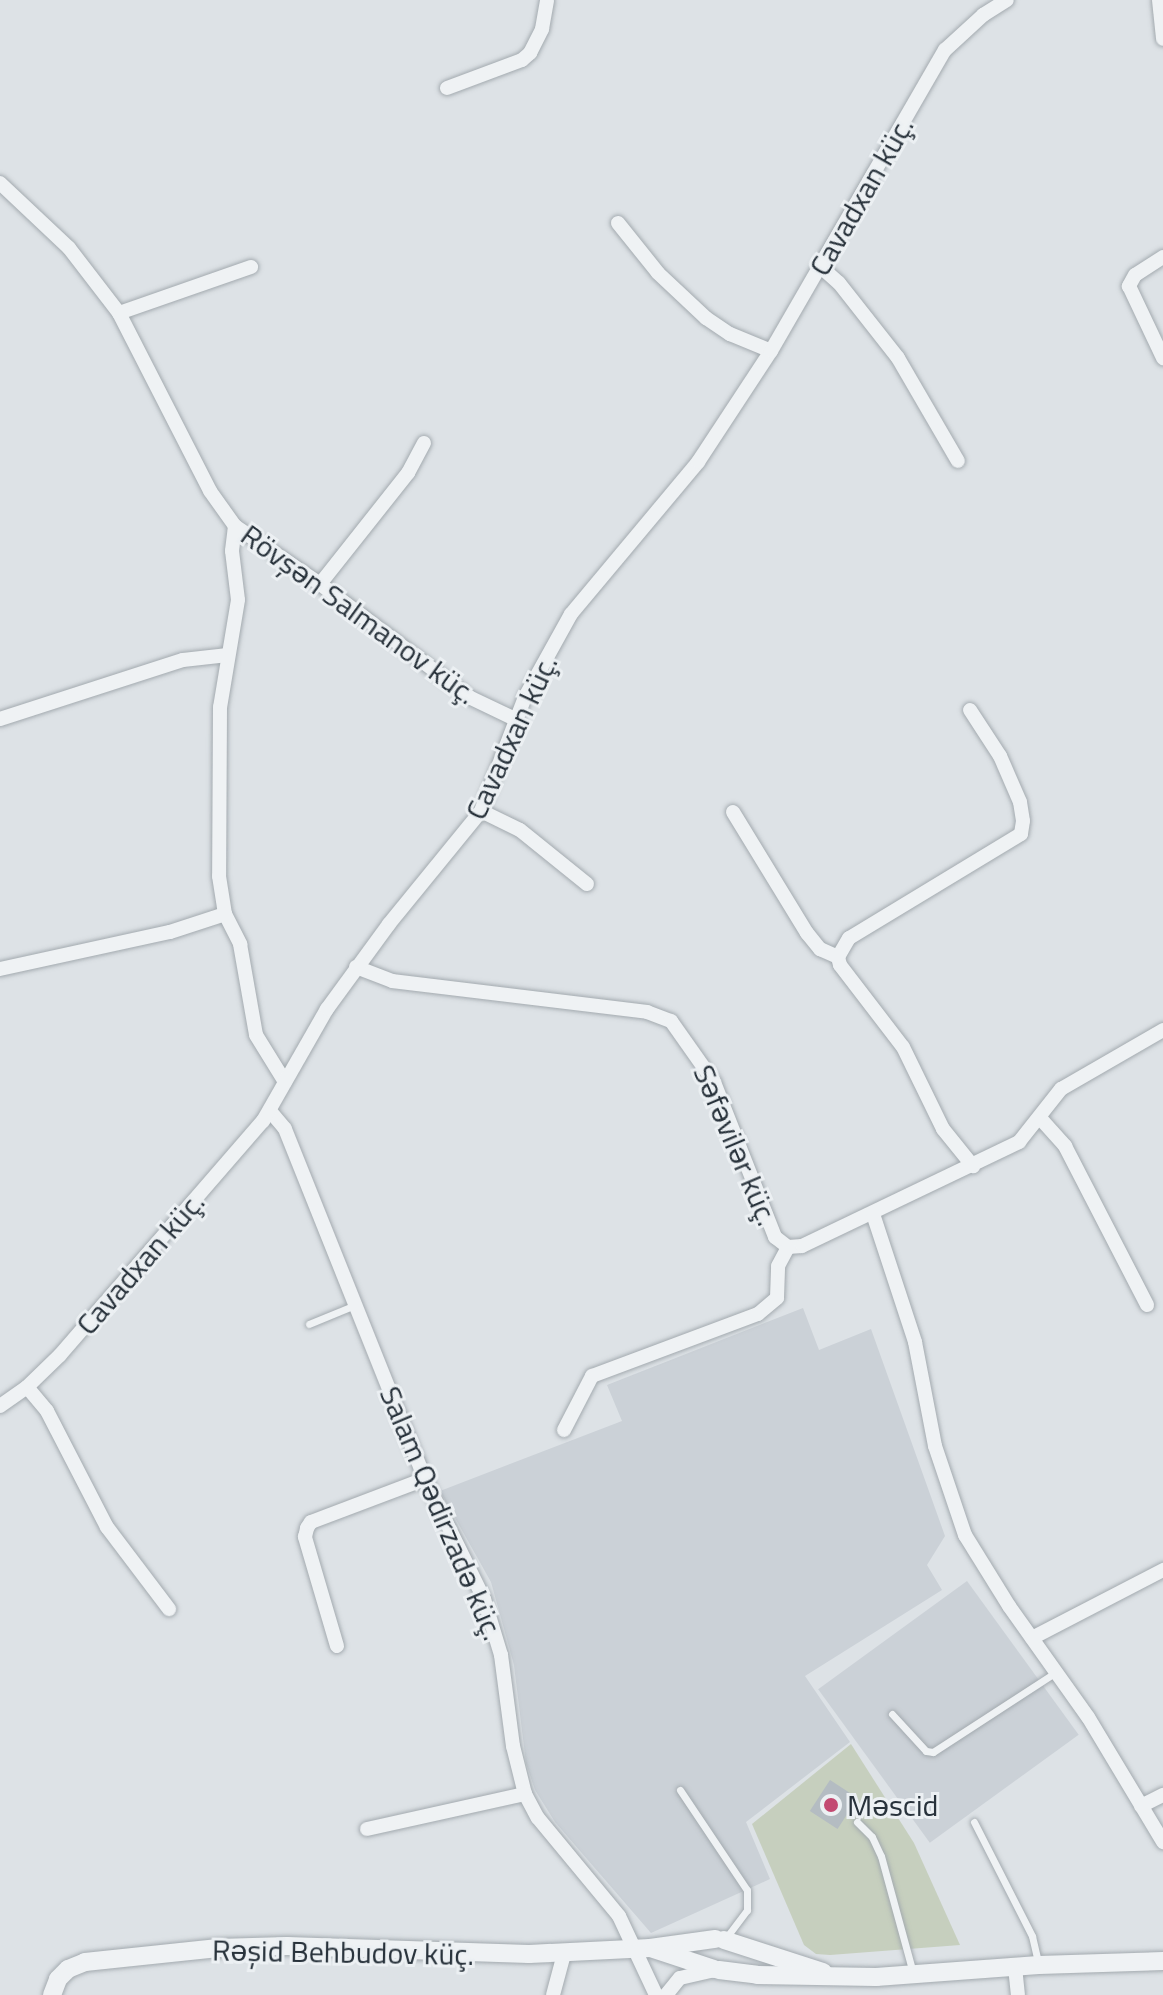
<!DOCTYPE html>
<html>
<head>
<meta charset="utf-8">
<style>
  body { margin:0 }
  #map { position:relative; width:1163px; height:1995px; overflow:hidden; background:#dde2e6; font-family:"Titillium Web",sans-serif }
  div>[style] { position:absolute }
  .built>* { inset:0; background:#cbd1d7; transform-origin:0 0 }
  .green>* { inset:0; background:#c6cfbe }
  .building>* { inset:0; background:#b4bcc2; transform-origin:0 0 }
  .roads { filter:drop-shadow(0 0 2px #a3aaaf) drop-shadow(0 0 2px #a3aaaf) }
  .service>* { height:7px; margin:-3.5px; padding:0 3.5px; transform-origin:3.5px; border-radius:3.5px; background:#eff2f4 }
  .minor>* { height:14px; margin:-7px; padding:0 7px; transform-origin:7px; border-radius:7px; background:#eff2f4 }
  .tertiary>* { height:18px; margin:-9px; padding:0 9px; transform-origin:9px; border-radius:9px; background:#eff2f4 }
  .dots>* { width:22px; height:22px; translate:-50% -50%; box-sizing:border-box; border:4px solid #ecf0f3; border-radius:50% }
  span { translate:-50% -50%; white-space:nowrap; text-align:center; line-height:1.15; -webkit-text-stroke:6px #ecf0f3; paint-order:stroke }
  .street-label { font-size:30px; color:#28323b }
  .poi-label { font-size:30px; color:#28323b }
  .left { translate:0 -50%; text-align:left }
</style>
</head>
<body>
<div id="map">
  <div class="built">
    <i style="clip-path:polygon(803px 1308px,819px 1350px,871px 1329px,945px 1536px,927px 1565px,942px 1590px,805px 1676px,850px 1742px,746px 1822px,770px 1879px,651px 1933px,555px 1822px,535px 1790px,526px 1763px,514px 1665px,491px 1582px,440px 1491px,622px 1421px,607px 1385px)"></i>
    <i style="left:967px;top:1581px;width:190px;height:184px;rotate:54deg"></i>
  </div>
  <div class="green">
    <i style="clip-path:polygon(851px 1744px,914px 1843px,960px 1945px,830px 1955px,816px 1954px,804px 1945px,752px 1824px)"></i>
  </div>
  <div class="building">
    <i style="left:830px;top:1780px;width:33px;height:37px;rotate:33deg"></i>
  </div>
  <div class="roads">
    <div class="service">
      <i style="left:309px;top:1324px;width:50px;rotate:-22.4deg"></i>
      <i style="left:892px;top:1714px;width:50px;rotate:47.4deg"></i>
      <i style="left:926px;top:1751px;width:7px;rotate:8deg"></i>
      <i style="left:933px;top:1752px;width:147px;rotate:-33deg"></i>
      <i style="left:680px;top:1790px;width:120px;rotate:56.2deg"></i>
      <i style="left:747px;top:1890px;width:20px;rotate:90deg"></i>
      <i style="left:747px;top:1910px;width:36px;rotate:127deg"></i>
      <i style="left:857px;top:1822px;width:21px;rotate:45deg"></i>
      <i style="left:872px;top:1837px;width:21px;rotate:65deg"></i>
      <i style="left:881px;top:1856px;width:121px;rotate:74.7deg"></i>
      <i style="left:974px;top:1822px;width:128px;rotate:63deg"></i>
      <i style="left:1032px;top:1936px;width:28px;rotate:77deg"></i>
    </div>
    <div class="minor">
      <i style="left:1159px;top:0;width:39px;rotate:84deg"></i>
      <i style="left:447px;top:88px;width:80px;rotate:-20.5deg"></i>
      <i style="left:522px;top:60px;width:11px;rotate:-41deg"></i>
      <i style="left:530px;top:53px;width:27px;rotate:-63deg"></i>
      <i style="left:542px;top:29px;width:29px;rotate:-80deg"></i>
      <i style="left:0;top:183px;width:95px;rotate:43.3deg"></i>
      <i style="left:69px;top:248px;width:82px;rotate:52.4deg"></i>
      <i style="left:119px;top:313px;width:200px;rotate:62.9deg"></i>
      <i style="left:210px;top:491px;width:43px;rotate:54.5deg"></i>
      <i style="left:235px;top:526px;width:103px;rotate:34.3deg"></i>
      <i style="left:320px;top:584px;width:189px;rotate:37.1deg"></i>
      <i style="left:471px;top:698px;width:49px;rotate:25.5deg"></i>
      <i style="left:618px;top:223px;width:64px;rotate:51.3deg"></i>
      <i style="left:658px;top:273px;width:66px;rotate:43.2deg"></i>
      <i style="left:706px;top:318px;width:29px;rotate:34deg"></i>
      <i style="left:730px;top:334px;width:44px;rotate:22.5deg"></i>
      <i style="left:1163px;top:257px;width:33px;rotate:147deg"></i>
      <i style="left:1135px;top:275px;width:13px;rotate:119deg"></i>
      <i style="left:1129px;top:286px;width:80px;rotate:64.7deg"></i>
      <i style="left:821px;top:267px;width:24px;rotate:42deg"></i>
      <i style="left:839px;top:283px;width:95px;rotate:51.8deg"></i>
      <i style="left:898px;top:358px;width:119px;rotate:59.8deg"></i>
      <i style="left:119px;top:313px;width:140px;rotate:-19.2deg"></i>
      <i style="left:235px;top:526px;width:25px;rotate:97deg"></i>
      <i style="left:232px;top:551px;width:49px;rotate:83deg"></i>
      <i style="left:238px;top:600px;width:109px;rotate:99.5deg"></i>
      <i style="left:220px;top:707px;width:169px;rotate:90.3deg"></i>
      <i style="left:219px;top:876px;width:38px;rotate:81deg"></i>
      <i style="left:225px;top:914px;width:34px;rotate:63deg"></i>
      <i style="left:240px;top:944px;width:92px;rotate:80deg"></i>
      <i style="left:256px;top:1035px;width:55px;rotate:58.3deg"></i>
      <i style="left:320px;top:584px;width:142px;rotate:-51.6deg"></i>
      <i style="left:408px;top:473px;width:34px;rotate:-62deg"></i>
      <i style="left:970px;top:710px;width:55px;rotate:56.9deg"></i>
      <i style="left:1000px;top:756px;width:50px;rotate:66.5deg"></i>
      <i style="left:1020px;top:802px;width:19px;rotate:81deg"></i>
      <i style="left:1023px;top:821px;width:13px;rotate:99deg"></i>
      <i style="left:1021px;top:834px;width:201px;rotate:148.8deg"></i>
      <i style="left:849px;top:938px;width:22px;rotate:120deg"></i>
      <i style="left:838px;top:957px;width:8px;rotate:76deg"></i>
      <i style="left:840px;top:965px;width:103px;rotate:52.5deg"></i>
      <i style="left:903px;top:1047px;width:91px;rotate:64deg"></i>
      <i style="left:943px;top:1129px;width:48px;rotate:51deg"></i>
      <i style="left:0;top:719px;width:192px;rotate:-17.9deg"></i>
      <i style="left:183px;top:660px;width:45px;rotate:-6.3deg"></i>
      <i style="left:481px;top:811px;width:43px;rotate:26deg"></i>
      <i style="left:520px;top:830px;width:86px;rotate:38.9deg"></i>
      <i style="left:733px;top:812px;width:142px;rotate:58.6deg"></i>
      <i style="left:807px;top:933px;width:21px;rotate:51deg"></i>
      <i style="left:820px;top:949px;width:20px;rotate:24deg"></i>
      <i style="left:356px;top:967px;width:39px;rotate:21deg"></i>
      <i style="left:392px;top:981px;width:257px;rotate:6.9deg"></i>
      <i style="left:647px;top:1012px;width:26px;rotate:21deg"></i>
      <i style="left:671px;top:1021px;width:75px;rotate:54.8deg"></i>
      <i style="left:714px;top:1082px;width:167px;rotate:68.5deg"></i>
      <i style="left:775px;top:1237px;width:16px;rotate:38deg"></i>
      <i style="left:788px;top:1247px;width:14px;rotate:-4deg"></i>
      <i style="left:802px;top:1246px;width:241px;rotate:-25.6deg"></i>
      <i style="left:1019px;top:1142px;width:68px;rotate:-51.6deg"></i>
      <i style="left:1061px;top:1089px;width:118px;rotate:-30deg"></i>
      <i style="left:0;top:969px;width:174px;rotate:-12.3deg"></i>
      <i style="left:170px;top:932px;width:58px;rotate:-18.1deg"></i>
      <i style="left:270px;top:1111px;width:23px;rotate:50deg"></i>
      <i style="left:285px;top:1129px;width:377px;rotate:68.2deg"></i>
      <i style="left:425px;top:1479px;width:134px;rotate:63.8deg"></i>
      <i style="left:484px;top:1599px;width:59px;rotate:73.1deg"></i>
      <i style="left:501px;top:1655px;width:92px;rotate:82.5deg"></i>
      <i style="left:513px;top:1746px;width:49px;rotate:76deg"></i>
      <i style="left:525px;top:1794px;width:27px;rotate:62deg"></i>
      <i style="left:538px;top:1818px;width:127px;rotate:50.4deg"></i>
      <i style="left:619px;top:1916px;width:87px;rotate:64.9deg"></i>
      <i style="left:1040px;top:1118px;width:38px;rotate:48deg"></i>
      <i style="left:1065px;top:1146px;width:179px;rotate:62.7deg"></i>
      <i style="left:873px;top:1214px;width:135px;rotate:71.8deg"></i>
      <i style="left:915px;top:1342px;width:106px;rotate:79.1deg"></i>
      <i style="left:935px;top:1446px;width:94px;rotate:71.4deg"></i>
      <i style="left:965px;top:1535px;width:84px;rotate:58.2deg"></i>
      <i style="left:1009px;top:1606px;width:136px;rotate:54.6deg"></i>
      <i style="left:1088px;top:1717px;width:146px;rotate:59deg"></i>
      <i style="left:27px;top:1387px;width:31px;rotate:50deg"></i>
      <i style="left:47px;top:1411px;width:131px;rotate:62.7deg"></i>
      <i style="left:107px;top:1527px;width:103px;rotate:52.9deg"></i>
      <i style="left:0;top:1406px;width:33px;rotate:-35deg"></i>
      <i style="left:27px;top:1387px;width:46px;rotate:-44.1deg"></i>
      <i style="left:60px;top:1355px;width:310px;rotate:-49.1deg"></i>
      <i style="left:263px;top:1121px;width:129px;rotate:-60.3deg"></i>
      <i style="left:327px;top:1009px;width:105px;rotate:-53.9deg"></i>
      <i style="left:389px;top:924px;width:146px;rotate:-50.8deg"></i>
      <i style="left:481px;top:811px;width:122px;rotate:-68.9deg"></i>
      <i style="left:525px;top:697px;width:95px;rotate:-61deg"></i>
      <i style="left:571px;top:614px;width:198px;rotate:-50.1deg"></i>
      <i style="left:698px;top:462px;width:133px;rotate:-56.7deg"></i>
      <i style="left:771px;top:351px;width:348px;rotate:-60deg"></i>
      <i style="left:945px;top:50px;width:52px;rotate:-42.6deg"></i>
      <i style="left:983px;top:15px;width:28px;rotate:-32deg"></i>
      <i style="left:564px;top:1430px;width:61px;rotate:-62.6deg"></i>
      <i style="left:592px;top:1376px;width:177px;rotate:-20.5deg"></i>
      <i style="left:758px;top:1314px;width:25px;rotate:-40deg"></i>
      <i style="left:777px;top:1298px;width:32px;rotate:-88deg"></i>
      <i style="left:778px;top:1266px;width:21px;rotate:-62deg"></i>
      <i style="left:1032px;top:1638px;width:148px;rotate:-27.4deg"></i>
      <i style="left:337px;top:1646px;width:114px;rotate:-106.4deg"></i>
      <i style="left:305px;top:1537px;width:9px;rotate:-77deg"></i>
      <i style="left:307px;top:1528px;width:7px;rotate:-56deg"></i>
      <i style="left:311px;top:1522px;width:122px;rotate:-20.7deg"></i>
      <i style="left:1141px;top:1806px;width:25px;rotate:-27deg"></i>
      <i style="left:367px;top:1829px;width:162px;rotate:-12.5deg"></i>
      <i style="left:1015px;top:1967px;width:28px;rotate:84deg"></i>
      <i style="left:553px;top:1995px;width:42px;rotate:-75deg"></i>
      <i style="left:666px;top:1995px;width:22px;rotate:-51deg"></i>
      <i style="left:680px;top:1978px;width:37px;rotate:-13deg"></i>
    </div>
    <div class="tertiary">
      <i style="left:724px;top:1940px;width:104px;rotate:17.9deg"></i>
      <i style="left:714px;top:1969px;width:67px;rotate:-161.8deg"></i>
      <i style="left:650px;top:1948px;width:66px;rotate:-7.9deg"></i>
      <i style="left:719px;top:1970px;width:38px;rotate:7deg"></i>
      <i style="left:757px;top:1975px;width:119px;rotate:1deg"></i>
      <i style="left:876px;top:1977px;width:163px;rotate:-4.2deg"></i>
      <i style="left:1039px;top:1965px;width:124px;rotate:-1.8deg"></i>
      <i style="left:52px;top:1995px;width:17px;rotate:-69deg"></i>
      <i style="left:58px;top:1979px;width:14px;rotate:-45deg"></i>
      <i style="left:68px;top:1969px;width:18px;rotate:-22deg"></i>
      <i style="left:85px;top:1962px;width:134px;rotate:-6deg"></i>
      <i style="left:218px;top:1948px;width:69px;rotate:-1.7deg"></i>
      <i style="left:287px;top:1946px;width:242px;rotate:1.9deg"></i>
      <i style="left:529px;top:1954px;width:121px;rotate:-2.8deg"></i>
    </div>
  </div>
  <div class="dots">
    <i style="left:831px;top:1805px;background:#c34971"></i>
  </div>
  <div class="street-label">
    <span style="left:861px;top:196px;rotate:-60deg">Cavadxan küç.</span>
    <span style="left:359px;top:614px;rotate:36deg">Rövşən Salmanov küç.</span>
    <span style="left:511px;top:737px;rotate:-65deg">Cavadxan küç.</span>
    <span style="left:736px;top:1145px;rotate:67deg">Səfəvilər küç.</span>
    <span style="left:140px;top:1263px;rotate:-49deg">Cavadxan küç.</span>
    <span style="left:442px;top:1513px;rotate:67deg">Salam Qədirzadə küç.</span>
    <span style="left:343px;top:1952px;rotate:1deg">Rəşid Behbudov küç.</span>
  </div>
  <div class="poi-label">
    <span class="left" style="left:847px;top:1805px">Məscid</span>
  </div>
</div>
</body>
</html>
